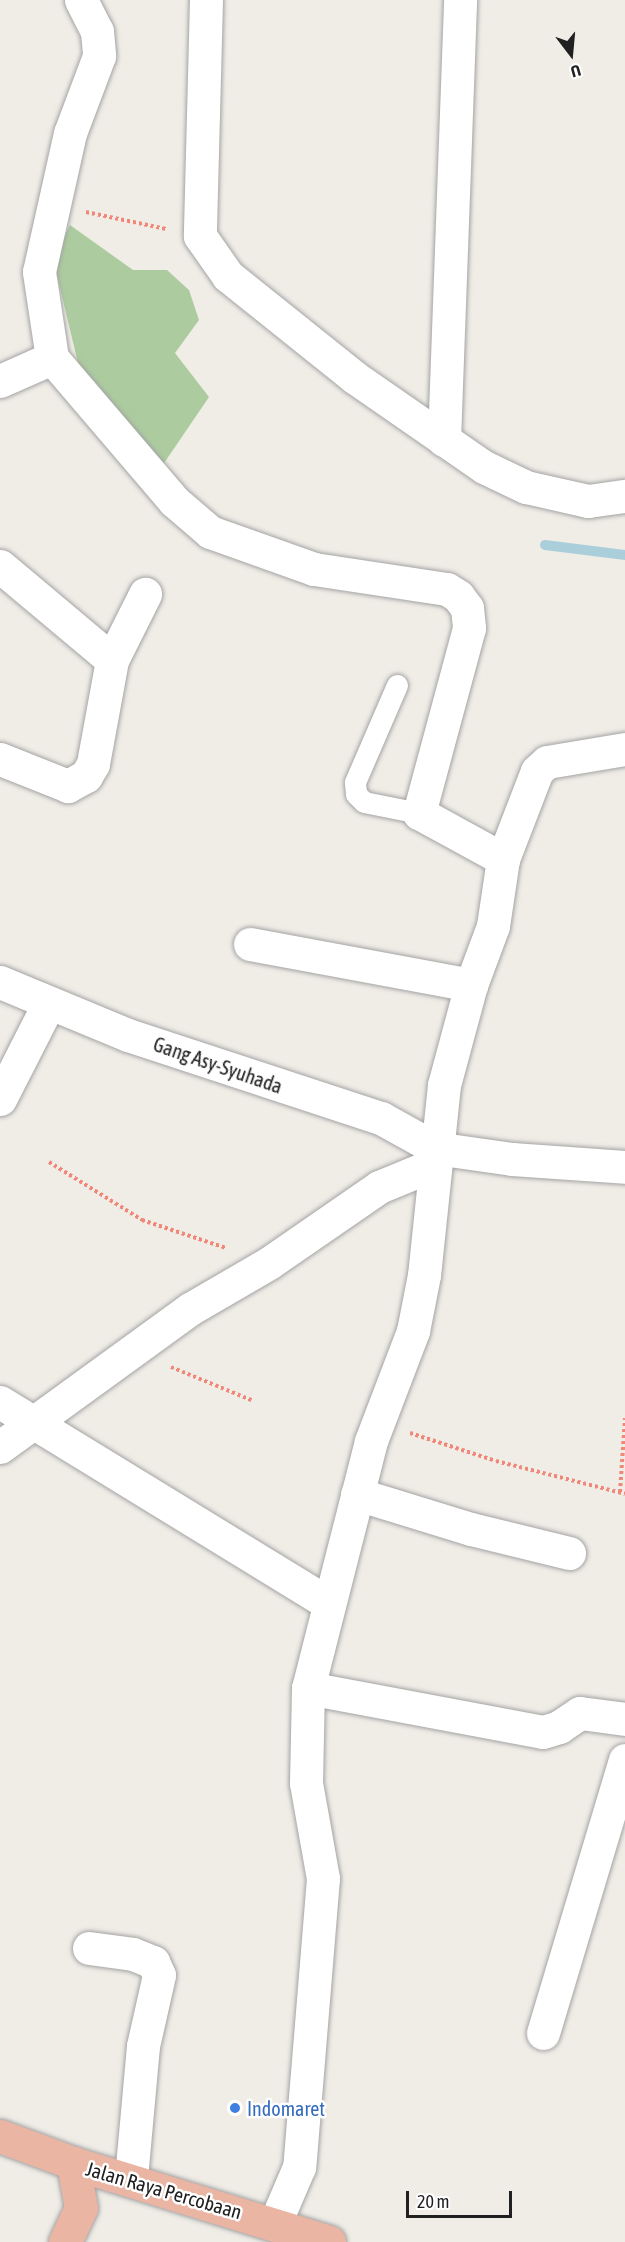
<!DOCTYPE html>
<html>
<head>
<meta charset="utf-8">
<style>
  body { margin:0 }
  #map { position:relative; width:625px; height:2242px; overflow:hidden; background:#f0ede7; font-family:"Asap Condensed",sans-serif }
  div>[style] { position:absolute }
  .forest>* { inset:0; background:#accc9f }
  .stream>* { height:10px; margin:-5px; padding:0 5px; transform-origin:5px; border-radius:5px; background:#abcfda }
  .path>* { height:4px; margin-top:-2px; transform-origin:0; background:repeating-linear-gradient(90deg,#f08779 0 3px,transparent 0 6px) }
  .roads { filter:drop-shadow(0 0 2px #a4a4a4) drop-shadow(0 0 2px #a4a4a4) }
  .service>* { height:21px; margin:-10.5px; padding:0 10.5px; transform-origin:10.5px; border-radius:10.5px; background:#fff }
  .minor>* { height:33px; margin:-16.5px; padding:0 16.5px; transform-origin:16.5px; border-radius:16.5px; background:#fff }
  .trunk>* { height:33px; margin:-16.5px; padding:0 16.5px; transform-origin:16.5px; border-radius:16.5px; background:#ebb5a4 }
  .dots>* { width:16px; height:16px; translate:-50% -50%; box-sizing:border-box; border:3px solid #fff; border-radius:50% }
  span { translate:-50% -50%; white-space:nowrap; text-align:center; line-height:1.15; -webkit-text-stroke:5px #fff; paint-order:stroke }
  .street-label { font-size:20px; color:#202020 }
  .shop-label { font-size:20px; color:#366cbe }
  .left { translate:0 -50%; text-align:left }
  .north { position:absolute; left:541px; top:24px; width:60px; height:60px; -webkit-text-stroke:4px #fff; paint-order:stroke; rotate:164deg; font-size:16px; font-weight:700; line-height:24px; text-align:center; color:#202020 }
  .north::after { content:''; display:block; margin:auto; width:21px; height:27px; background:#202020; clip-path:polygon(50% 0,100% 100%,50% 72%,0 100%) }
  .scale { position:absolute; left:406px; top:2191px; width:106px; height:27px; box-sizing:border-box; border:3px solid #202020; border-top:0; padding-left:8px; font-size:18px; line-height:21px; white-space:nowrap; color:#202020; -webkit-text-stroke:4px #fff; paint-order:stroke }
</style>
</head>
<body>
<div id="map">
  <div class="forest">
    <i style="clip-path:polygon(70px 225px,133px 270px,167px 270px,189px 290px,199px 320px,175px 353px,209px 397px,156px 475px,78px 363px,53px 259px)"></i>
  </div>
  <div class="stream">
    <i style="left:545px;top:545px;width:81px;rotate:7.1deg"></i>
  </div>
  <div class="path">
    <i style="left:86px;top:212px;width:82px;rotate:12deg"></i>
    <i style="left:49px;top:1162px;width:110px;rotate:31.9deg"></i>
    <i style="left:142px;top:1220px;width:89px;rotate:18.4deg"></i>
    <i style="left:171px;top:1367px;width:87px;rotate:22.4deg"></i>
    <i style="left:410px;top:1433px;width:90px;rotate:18deg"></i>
    <i style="left:496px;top:1461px;width:133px;rotate:14.3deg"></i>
    <i style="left:620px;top:1492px;width:74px;rotate:-86.1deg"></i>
  </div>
  <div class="roads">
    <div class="service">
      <i style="left:397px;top:685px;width:106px;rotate:113.4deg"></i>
      <i style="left:355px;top:782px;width:12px;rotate:85deg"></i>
      <i style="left:356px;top:794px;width:11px;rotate:45deg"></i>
      <i style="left:364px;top:802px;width:56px;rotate:11.3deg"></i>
    </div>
    <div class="minor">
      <i style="left:81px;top:0;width:35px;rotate:63deg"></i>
      <i style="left:97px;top:31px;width:25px;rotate:85deg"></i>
      <i style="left:99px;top:56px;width:82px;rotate:110.6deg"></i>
      <i style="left:70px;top:133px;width:142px;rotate:102.6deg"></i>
      <i style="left:39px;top:272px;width:87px;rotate:81.4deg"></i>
      <i style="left:52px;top:358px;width:188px;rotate:49.5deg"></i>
      <i style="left:174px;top:501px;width:48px;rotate:40.7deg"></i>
      <i style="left:210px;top:532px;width:110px;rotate:19.6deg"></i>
      <i style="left:314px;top:569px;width:134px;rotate:8.6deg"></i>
      <i style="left:447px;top:589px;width:13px;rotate:32deg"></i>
      <i style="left:458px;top:596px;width:15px;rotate:53deg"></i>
      <i style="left:467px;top:608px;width:20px;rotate:84deg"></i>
      <i style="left:469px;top:628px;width:192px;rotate:105.1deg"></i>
      <i style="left:419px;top:813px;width:96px;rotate:28.7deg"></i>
      <i style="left:503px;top:859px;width:68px;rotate:98.5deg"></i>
      <i style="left:493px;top:926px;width:63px;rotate:110.4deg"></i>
      <i style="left:471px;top:985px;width:104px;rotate:105.1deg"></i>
      <i style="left:444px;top:1085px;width:191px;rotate:96deg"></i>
      <i style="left:424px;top:1275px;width:57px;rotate:101.1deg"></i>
      <i style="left:413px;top:1331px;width:118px;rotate:110.9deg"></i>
      <i style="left:371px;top:1441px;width:255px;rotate:104.3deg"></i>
      <i style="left:308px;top:1688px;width:95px;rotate:91.2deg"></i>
      <i style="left:306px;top:1783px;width:97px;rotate:79.9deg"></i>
      <i style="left:323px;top:1878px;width:290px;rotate:94.7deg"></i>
      <i style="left:299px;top:2167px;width:61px;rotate:113.2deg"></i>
      <i style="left:206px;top:0;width:236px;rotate:91.5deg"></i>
      <i style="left:200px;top:236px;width:49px;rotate:55deg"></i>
      <i style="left:228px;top:276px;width:161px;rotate:38.7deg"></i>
      <i style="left:354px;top:377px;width:158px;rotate:34.7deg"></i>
      <i style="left:484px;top:467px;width:47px;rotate:25.5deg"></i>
      <i style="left:526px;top:487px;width:64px;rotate:12.7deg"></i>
      <i style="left:588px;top:501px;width:37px;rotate:-8deg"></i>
      <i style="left:0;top:381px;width:57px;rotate:-23.9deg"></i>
      <i style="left:444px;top:440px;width:440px;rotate:-87.9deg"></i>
      <i style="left:0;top:566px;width:146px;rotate:40deg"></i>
      <i style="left:112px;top:660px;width:106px;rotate:100.4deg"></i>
      <i style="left:93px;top:764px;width:14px;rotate:120deg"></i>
      <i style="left:86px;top:776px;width:21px;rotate:151deg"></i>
      <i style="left:68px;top:786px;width:73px;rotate:-158.3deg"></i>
      <i style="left:112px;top:660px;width:74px;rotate:-63.4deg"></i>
      <i style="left:503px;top:859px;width:94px;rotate:-68.9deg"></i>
      <i style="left:537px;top:771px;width:13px;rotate:-42deg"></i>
      <i style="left:547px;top:762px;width:79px;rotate:-9.5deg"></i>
      <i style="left:250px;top:944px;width:225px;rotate:10.5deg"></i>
      <i style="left:0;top:982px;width:139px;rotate:22.5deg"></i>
      <i style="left:128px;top:1035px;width:266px;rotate:18.2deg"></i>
      <i style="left:381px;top:1118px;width:62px;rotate:29.1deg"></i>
      <i style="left:435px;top:1148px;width:78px;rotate:8.1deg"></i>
      <i style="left:512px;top:1159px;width:113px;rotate:4deg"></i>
      <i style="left:0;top:1099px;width:108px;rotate:-63deg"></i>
      <i style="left:0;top:1402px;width:386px;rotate:31.5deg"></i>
      <i style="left:0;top:1447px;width:235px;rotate:-36deg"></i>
      <i style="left:190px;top:1309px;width:91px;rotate:-30.2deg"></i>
      <i style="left:269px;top:1263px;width:134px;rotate:-34.6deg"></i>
      <i style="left:379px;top:1187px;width:61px;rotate:-22.3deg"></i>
      <i style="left:357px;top:1494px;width:119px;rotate:17.1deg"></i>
      <i style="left:471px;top:1529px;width:101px;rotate:13.8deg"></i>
      <i style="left:308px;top:1688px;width:239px;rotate:10.6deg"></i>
      <i style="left:543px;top:1732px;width:17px;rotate:-17deg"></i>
      <i style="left:559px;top:1727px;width:25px;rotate:-34deg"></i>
      <i style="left:580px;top:1713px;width:45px;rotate:7.6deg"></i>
      <i style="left:89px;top:1948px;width:44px;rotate:7.8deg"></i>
      <i style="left:133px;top:1954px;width:22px;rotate:22deg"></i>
      <i style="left:153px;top:1962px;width:14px;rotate:65deg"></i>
      <i style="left:159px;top:1975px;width:73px;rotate:102.7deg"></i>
      <i style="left:143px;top:2046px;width:134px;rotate:95.2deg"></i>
      <i style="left:543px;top:2033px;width:285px;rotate:-73.3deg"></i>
    </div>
    <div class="trunk">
      <i style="left:0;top:2136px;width:78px;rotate:20.3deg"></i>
      <i style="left:73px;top:2163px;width:268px;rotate:17.1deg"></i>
      <i style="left:65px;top:2242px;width:38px;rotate:-65deg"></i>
      <i style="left:81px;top:2208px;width:46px;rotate:-100.1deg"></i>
    </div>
  </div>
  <div class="dots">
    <i style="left:235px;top:2108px;background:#3f7fe0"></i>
  </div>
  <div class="street-label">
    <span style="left:218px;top:1065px;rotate:19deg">Gang Asy-Syuhada</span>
    <span style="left:164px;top:2190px;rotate:16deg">Jalan Raya Percobaan</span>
  </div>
  <div class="shop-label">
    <span class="left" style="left:247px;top:2108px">Indomaret</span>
  </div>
  <div class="north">U</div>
  <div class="scale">20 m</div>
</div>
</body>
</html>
